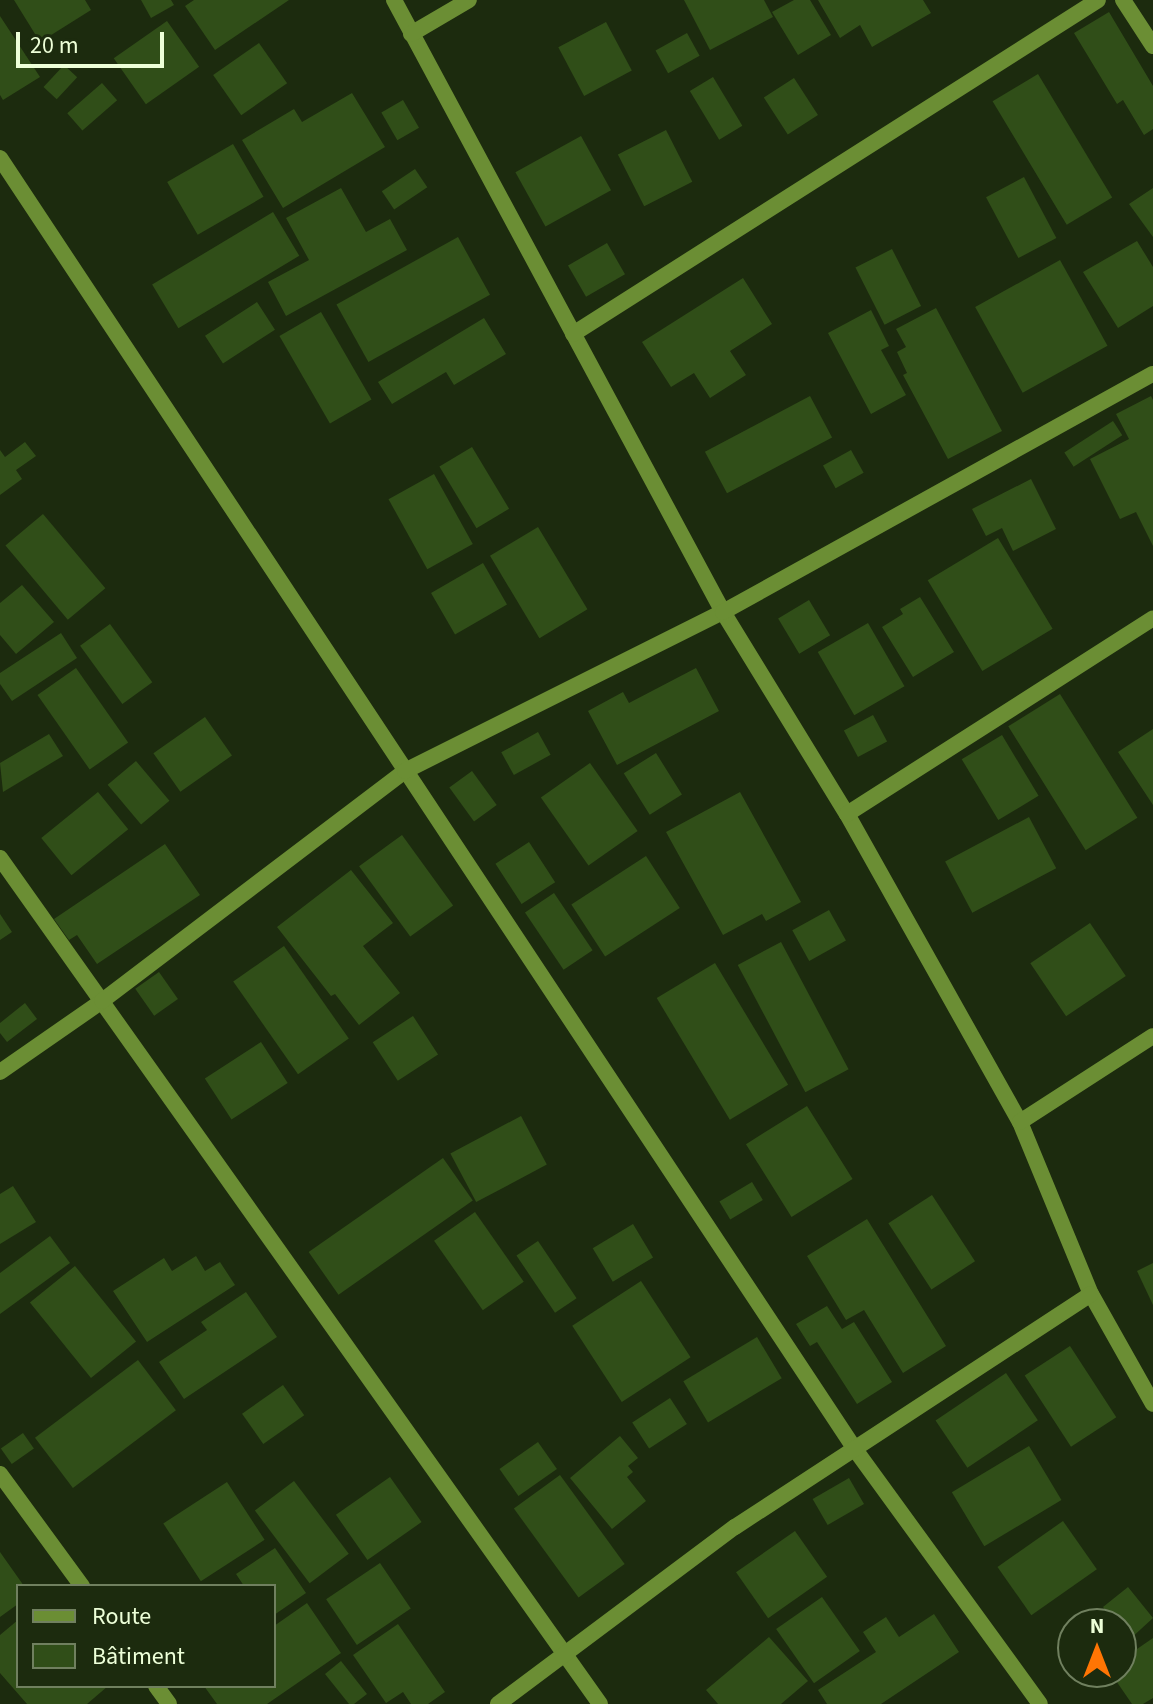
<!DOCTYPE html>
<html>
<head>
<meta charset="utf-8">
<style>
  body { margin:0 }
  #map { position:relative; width:1153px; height:1704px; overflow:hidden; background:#1c2b0e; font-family:"Source Sans 3",sans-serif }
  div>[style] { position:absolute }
  .building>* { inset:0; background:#304e18; transform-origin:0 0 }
  .street>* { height:16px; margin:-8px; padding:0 8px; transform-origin:8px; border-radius:8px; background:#6b8e34 }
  span { translate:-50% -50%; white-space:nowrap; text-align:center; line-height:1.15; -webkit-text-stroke:6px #1c2b0e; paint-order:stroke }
  .legend { position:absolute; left:16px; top:1584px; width:260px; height:104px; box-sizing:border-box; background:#1c2b0e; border:2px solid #70805f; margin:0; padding:10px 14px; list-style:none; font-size:24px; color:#edffd8 }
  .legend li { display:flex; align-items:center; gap:16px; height:40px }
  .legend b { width:40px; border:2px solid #70805f }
  .north { position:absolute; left:1057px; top:1608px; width:80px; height:80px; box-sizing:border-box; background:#1c2b0e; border:2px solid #70805f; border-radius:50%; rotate:0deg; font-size:22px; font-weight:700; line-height:32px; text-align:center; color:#edffd8 }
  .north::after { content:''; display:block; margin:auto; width:28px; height:36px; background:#ff7504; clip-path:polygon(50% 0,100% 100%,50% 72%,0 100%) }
  .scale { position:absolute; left:16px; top:32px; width:148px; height:36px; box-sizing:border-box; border:4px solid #edffd8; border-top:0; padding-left:10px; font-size:24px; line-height:28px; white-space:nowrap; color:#edffd8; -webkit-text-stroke:6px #1c2b0e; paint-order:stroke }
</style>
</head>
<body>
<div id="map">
  <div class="building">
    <i style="clip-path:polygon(14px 0,85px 0,91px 10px,40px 42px)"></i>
    <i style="clip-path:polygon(141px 0,171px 0,174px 5px,151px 18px)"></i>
    <i style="clip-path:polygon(194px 0,289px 0,215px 50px,185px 6px)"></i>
    <i style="clip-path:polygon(684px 0,764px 0,773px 17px,710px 50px)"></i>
    <i style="clip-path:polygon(794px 0,810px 0,831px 35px,798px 55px,772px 12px)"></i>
    <i style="clip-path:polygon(818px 0,923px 0,931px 13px,872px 47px,860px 25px,840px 38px)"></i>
    <i style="clip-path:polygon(1109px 12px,1153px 86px,1153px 129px,1144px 135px,1123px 100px,1117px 104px,1074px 33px)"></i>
    <i style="clip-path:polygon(0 16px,40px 77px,3px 100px,0 95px)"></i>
    <i style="left:167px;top:21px;width:56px;height:65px;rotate:55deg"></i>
    <i style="left:606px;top:22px;width:55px;height:54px;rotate:62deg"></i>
    <i style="left:687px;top:33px;width:26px;height:36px;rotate:61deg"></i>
    <i style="left:259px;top:43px;width:49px;height:56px;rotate:55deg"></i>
    <i style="left:64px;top:65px;width:18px;height:30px;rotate:43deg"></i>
    <i style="left:1038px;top:74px;width:144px;height:53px;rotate:59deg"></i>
    <i style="left:713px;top:77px;width:57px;height:27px;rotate:59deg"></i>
    <i style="left:794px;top:78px;width:44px;height:36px;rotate:57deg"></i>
    <i style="left:102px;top:83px;width:23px;height:46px;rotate:49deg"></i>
    <i style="clip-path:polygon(352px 93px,385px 147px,283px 208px,242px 140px,294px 109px,302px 122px)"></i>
    <i style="left:403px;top:100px;width:32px;height:25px;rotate:60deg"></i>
    <i style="left:666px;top:130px;width:58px;height:54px;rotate:63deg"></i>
    <i style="left:581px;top:136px;width:62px;height:75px;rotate:61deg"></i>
    <i style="left:233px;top:144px;width:61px;height:76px;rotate:60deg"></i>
    <i style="left:415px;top:169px;width:22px;height:40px;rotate:56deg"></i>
    <i style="left:1024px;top:177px;width:69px;height:43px;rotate:62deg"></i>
    <i style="clip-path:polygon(341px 188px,366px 232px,390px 219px,407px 250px,286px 316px,268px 282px,309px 260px,286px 218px)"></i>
    <i style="clip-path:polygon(1153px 188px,1153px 237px,1129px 204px)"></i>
    <i style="left:273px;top:212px;width:51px;height:141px;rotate:59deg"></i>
    <i style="left:458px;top:237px;width:66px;height:139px;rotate:61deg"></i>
    <i style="clip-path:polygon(1137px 241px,1153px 267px,1153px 306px,1118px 328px,1083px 272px)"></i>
    <i style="left:607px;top:243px;width:36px;height:45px;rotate:60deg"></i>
    <i style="left:892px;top:249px;width:64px;height:41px;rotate:63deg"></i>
    <i style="left:1060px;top:260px;width:98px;height:97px;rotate:61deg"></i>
    <i style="clip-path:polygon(743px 278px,772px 324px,730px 351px,746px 375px,710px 398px,694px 373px,671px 387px,642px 342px)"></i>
    <i style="left:257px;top:302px;width:33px;height:62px;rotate:57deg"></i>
    <i style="clip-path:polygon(936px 308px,1002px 431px,948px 459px,903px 375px,907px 373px,897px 352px,906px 347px,896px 329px)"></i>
    <i style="clip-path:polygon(871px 310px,889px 346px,881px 350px,906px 395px,871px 414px,828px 333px)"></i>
    <i style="left:321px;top:312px;width:101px;height:48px;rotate:60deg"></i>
    <i style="clip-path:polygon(484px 318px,506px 354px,454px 385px,446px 372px,392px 404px,378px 382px)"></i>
    <i style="left:810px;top:396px;width:47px;height:119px;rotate:62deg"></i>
    <i style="clip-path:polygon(1151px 396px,1153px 400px,1153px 546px,1136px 512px,1120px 519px,1090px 459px,1129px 439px,1116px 414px)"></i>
    <i style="left:1113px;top:421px;width:17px;height:58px;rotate:57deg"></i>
    <i style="clip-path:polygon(25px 442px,36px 456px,16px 470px,22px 479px,0 495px,0 450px,5px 457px)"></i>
    <i style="left:472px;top:447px;width:72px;height:38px;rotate:59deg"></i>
    <i style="left:851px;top:450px;width:26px;height:32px;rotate:61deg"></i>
    <i style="left:434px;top:474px;width:80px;height:52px;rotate:61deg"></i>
    <i style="clip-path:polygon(1031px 479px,1056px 529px,1013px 551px,1002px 528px,986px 536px,972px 509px)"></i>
    <i style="left:43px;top:514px;width:97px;height:49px;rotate:50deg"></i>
    <i style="left:538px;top:527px;width:96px;height:56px;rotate:59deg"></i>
    <i style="left:998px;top:538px;width:106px;height:82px;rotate:59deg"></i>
    <i style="left:483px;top:563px;width:48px;height:60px;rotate:60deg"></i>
    <i style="clip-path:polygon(22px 585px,54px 622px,16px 654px,0 635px,0 603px)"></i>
    <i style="clip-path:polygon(920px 597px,954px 652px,913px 677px,882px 627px,903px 614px,900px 609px)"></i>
    <i style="left:809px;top:600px;width:41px;height:36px;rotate:59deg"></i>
    <i style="left:868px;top:623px;width:73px;height:58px;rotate:60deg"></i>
    <i style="left:110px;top:624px;width:72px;height:37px;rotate:54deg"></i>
    <i style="clip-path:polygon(61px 633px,77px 658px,12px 701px,0 684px,0 673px)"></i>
    <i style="left:76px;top:668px;width:91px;height:47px;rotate:55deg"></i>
    <i style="clip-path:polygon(696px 668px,719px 711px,617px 765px,588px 711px,623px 692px,629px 703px)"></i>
    <i style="left:1060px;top:694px;width:146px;height:61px;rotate:58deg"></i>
    <i style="left:873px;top:715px;width:30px;height:33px;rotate:62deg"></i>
    <i style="left:205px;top:717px;width:47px;height:63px;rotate:55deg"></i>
    <i style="clip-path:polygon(1153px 729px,1153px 805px,1118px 752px)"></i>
    <i style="left:538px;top:732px;width:26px;height:42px;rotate:61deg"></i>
    <i style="clip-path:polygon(49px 734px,63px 756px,3px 792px,0 763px)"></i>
    <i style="left:1002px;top:735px;width:71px;height:47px;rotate:59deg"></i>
    <i style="left:656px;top:753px;width:49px;height:38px;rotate:58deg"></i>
    <i style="left:136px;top:761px;width:52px;height:37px;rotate:50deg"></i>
    <i style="left:590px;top:763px;width:83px;height:60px;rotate:55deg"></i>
    <i style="left:472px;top:771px;width:42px;height:28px;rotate:54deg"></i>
    <i style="left:98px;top:792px;width:48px;height:73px;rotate:51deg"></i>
    <i style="clip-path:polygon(740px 792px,801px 902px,766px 921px,762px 914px,723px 935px,666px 832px)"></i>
    <i style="left:1029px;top:817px;width:58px;height:95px;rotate:62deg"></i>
    <i style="left:402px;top:835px;width:87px;height:53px;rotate:54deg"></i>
    <i style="left:529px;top:842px;width:48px;height:40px;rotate:57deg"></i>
    <i style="clip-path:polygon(165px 844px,200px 895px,97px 964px,77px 935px,69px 940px,54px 919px)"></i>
    <i style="left:646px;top:856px;width:62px;height:89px;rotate:57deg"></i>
    <i style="clip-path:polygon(351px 870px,393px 923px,363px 946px,400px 993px,359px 1025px,335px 994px,331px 996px,277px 927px)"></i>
    <i style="left:554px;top:893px;width:69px;height:35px;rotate:56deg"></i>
    <i style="left:829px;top:910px;width:35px;height:42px;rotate:61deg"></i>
    <i style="clip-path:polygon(0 914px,12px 932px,0 940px)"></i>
    <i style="left:1090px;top:923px;width:64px;height:72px;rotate:56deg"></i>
    <i style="left:781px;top:942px;width:144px;height:49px;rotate:62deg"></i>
    <i style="left:284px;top:946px;width:113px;height:62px;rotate:55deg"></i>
    <i style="left:715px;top:963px;width:142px;height:68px;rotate:59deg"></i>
    <i style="left:159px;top:972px;width:33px;height:29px;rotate:55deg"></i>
    <i style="clip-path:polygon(25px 1003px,37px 1019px,7px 1042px,0 1033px,0 1023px)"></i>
    <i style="left:413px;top:1016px;width:46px;height:48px;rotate:57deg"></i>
    <i style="left:261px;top:1042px;width:49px;height:67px;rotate:57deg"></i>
    <i style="left:807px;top:1106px;width:86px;height:72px;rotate:58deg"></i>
    <i style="left:521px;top:1116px;width:55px;height:80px;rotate:62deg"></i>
    <i style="left:443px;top:1158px;width:52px;height:164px;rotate:55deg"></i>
    <i style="left:752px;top:1182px;width:21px;height:38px;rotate:59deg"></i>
    <i style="clip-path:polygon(13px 1186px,36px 1222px,0 1244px,0 1194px)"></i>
    <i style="left:932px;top:1195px;width:79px;height:52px;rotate:57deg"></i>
    <i style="left:475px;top:1212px;width:85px;height:50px;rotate:55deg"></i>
    <i style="clip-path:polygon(867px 1219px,946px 1346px,903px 1373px,864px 1310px,846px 1320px,807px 1256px)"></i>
    <i style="left:633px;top:1224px;width:39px;height:47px;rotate:59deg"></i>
    <i style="clip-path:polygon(50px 1236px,70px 1263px,0 1314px,0 1273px)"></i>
    <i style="left:538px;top:1241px;width:69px;height:26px;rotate:56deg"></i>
    <i style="clip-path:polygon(196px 1256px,205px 1271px,220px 1262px,235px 1285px,147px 1342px,113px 1291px,164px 1258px,172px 1271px)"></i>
    <i style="clip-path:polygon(1153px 1263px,1153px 1305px,1137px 1271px)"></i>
    <i style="left:75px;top:1266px;width:97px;height:58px;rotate:51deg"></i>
    <i style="left:641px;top:1281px;width:91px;height:82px;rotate:57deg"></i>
    <i style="clip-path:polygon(246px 1292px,277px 1337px,184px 1399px,159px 1362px,207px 1330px,201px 1322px)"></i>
    <i style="clip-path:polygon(827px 1306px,842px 1329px,854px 1322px,892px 1382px,857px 1404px,817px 1342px,810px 1346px,796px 1324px)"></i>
    <i style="left:757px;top:1337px;width:48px;height:86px;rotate:59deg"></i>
    <i style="left:1070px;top:1346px;width:85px;height:54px;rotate:57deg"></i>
    <i style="left:138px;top:1360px;width:63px;height:129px;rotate:53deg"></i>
    <i style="left:1006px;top:1373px;width:57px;height:85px;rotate:56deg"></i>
    <i style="left:283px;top:1385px;width:37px;height:50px;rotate:55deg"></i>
    <i style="left:670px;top:1398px;width:31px;height:45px;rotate:57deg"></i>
    <i style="left:23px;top:1433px;width:19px;height:27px;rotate:55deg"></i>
    <i style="clip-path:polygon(620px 1436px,638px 1458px,628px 1466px,633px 1472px,627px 1477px,646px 1501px,612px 1529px,570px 1478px)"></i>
    <i style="left:538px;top:1442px;width:33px;height:47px;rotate:55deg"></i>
    <i style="left:1029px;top:1446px;width:63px;height:90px;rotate:59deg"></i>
    <i style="left:560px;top:1475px;width:110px;height:57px;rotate:54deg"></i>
    <i style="left:390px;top:1477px;width:55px;height:66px;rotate:55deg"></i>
    <i style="left:849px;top:1478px;width:30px;height:42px;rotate:60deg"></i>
    <i style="left:294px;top:1481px;width:91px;height:49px;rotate:53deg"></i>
    <i style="left:227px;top:1482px;width:69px;height:76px;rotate:57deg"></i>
    <i style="left:1063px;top:1521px;width:59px;height:80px;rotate:55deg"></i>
    <i style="left:795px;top:1531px;width:56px;height:72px;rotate:55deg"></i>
    <i style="clip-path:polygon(275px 1548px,306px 1593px,274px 1615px,274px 1586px,244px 1586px,236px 1574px)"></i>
    <i style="clip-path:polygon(0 1552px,24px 1586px,18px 1586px,18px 1604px,0 1617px)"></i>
    <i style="left:380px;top:1563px;width:55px;height:65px;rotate:56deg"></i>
    <i style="clip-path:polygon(1128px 1587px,1153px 1618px,1129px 1640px,1121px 1624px,1116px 1624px,1103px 1607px)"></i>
    <i style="left:822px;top:1597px;width:66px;height:56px;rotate:55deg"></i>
    <i style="clip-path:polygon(307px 1603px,341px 1653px,267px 1704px,217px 1704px,204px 1686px,274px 1686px,274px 1626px)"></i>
    <i style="clip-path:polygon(934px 1614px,959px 1652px,881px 1704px,827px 1704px,818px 1690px,876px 1652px,863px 1632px,886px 1617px,899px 1637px)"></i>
    <i style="clip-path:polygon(18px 1620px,18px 1686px,108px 1686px,87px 1704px,27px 1704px,0 1673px,0 1635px)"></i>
    <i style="clip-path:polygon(398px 1624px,445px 1692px,428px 1704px,411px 1704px,403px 1692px,386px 1703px,353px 1655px)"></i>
    <i style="clip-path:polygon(769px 1637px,808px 1681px,781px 1704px,718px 1704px,706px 1690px)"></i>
    <i style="clip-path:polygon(1153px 1638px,1153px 1698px,1143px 1704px,1132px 1704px,1110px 1672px,1121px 1672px,1121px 1660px)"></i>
    <i style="clip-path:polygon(341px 1661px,367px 1694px,354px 1704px,349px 1704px,325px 1674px)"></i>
  </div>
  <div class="street">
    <i style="left:394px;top:0;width:695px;rotate:61.74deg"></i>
    <i style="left:723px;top:612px;width:237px;rotate:58.5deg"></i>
    <i style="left:847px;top:814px;width:353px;rotate:60.7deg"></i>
    <i style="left:1020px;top:1122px;width:186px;rotate:67.6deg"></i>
    <i style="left:1091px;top:1294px;width:126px;rotate:60.6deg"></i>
    <i style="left:1123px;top:0;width:55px;rotate:56.9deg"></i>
    <i style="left:411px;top:34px;width:67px;rotate:-30.4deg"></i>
    <i style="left:0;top:158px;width:1547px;rotate:56.49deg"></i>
    <i style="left:854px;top:1448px;width:316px;rotate:54deg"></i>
    <i style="left:573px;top:334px;width:622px;rotate:-32.46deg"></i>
    <i style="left:847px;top:814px;width:363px;rotate:-32.6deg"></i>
    <i style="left:0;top:858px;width:1037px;rotate:54.65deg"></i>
    <i style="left:0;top:1072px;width:124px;rotate:-34.8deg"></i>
    <i style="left:102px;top:1001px;width:380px;rotate:-37.2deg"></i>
    <i style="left:405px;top:771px;width:356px;rotate:-26.6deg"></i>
    <i style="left:723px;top:612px;width:491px;rotate:-29deg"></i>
    <i style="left:1020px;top:1122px;width:158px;rotate:-32.9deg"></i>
    <i style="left:0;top:1474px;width:139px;rotate:53.8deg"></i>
    <i style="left:156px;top:1686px;width:22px;rotate:54deg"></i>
    <i style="left:498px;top:1704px;width:296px;rotate:-36.8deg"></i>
    <i style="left:735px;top:1527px;width:425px;rotate:-33.2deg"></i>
  </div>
  <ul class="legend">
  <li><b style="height:10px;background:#6b8e34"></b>Route</li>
  <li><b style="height:22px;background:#304e18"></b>Bâtiment</li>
  </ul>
  <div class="north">N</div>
  <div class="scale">20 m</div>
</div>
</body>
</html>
